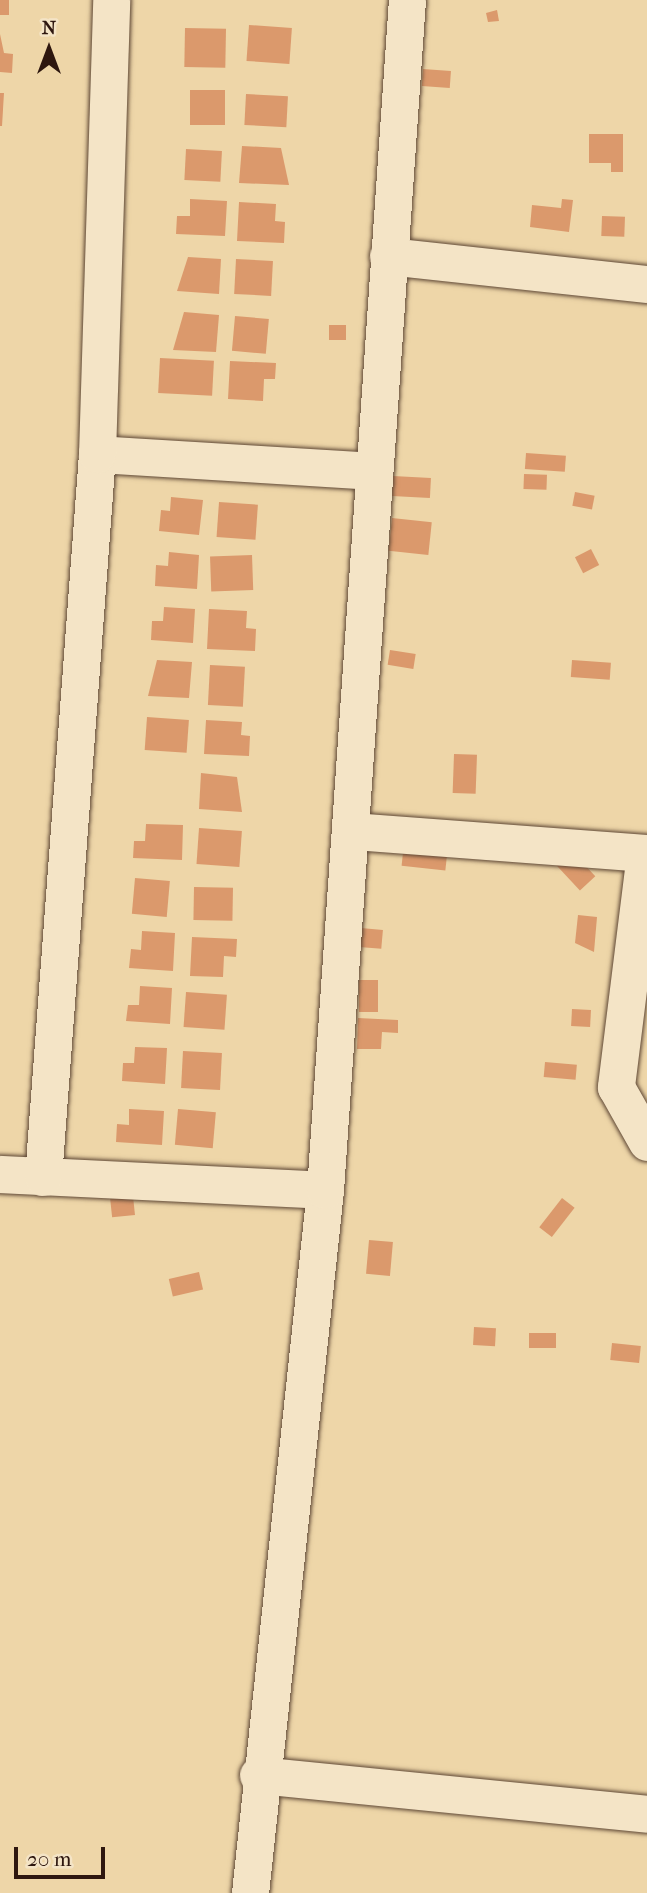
<!DOCTYPE html>
<html>
<head>
<meta charset="utf-8">
<style>
  body { margin:0 }
  #map { position:relative; width:647px; height:1893px; overflow:hidden; background:#eed6a8; font-family:"IM FELL French Canon",serif }
  div>[style] { position:absolute }
  .building>* { inset:0; background:#db996c; transform-origin:0 0 }
  .roads { filter:drop-shadow(0 0 2px #5e4735) drop-shadow(0 0 2px #5e4735) }
  .minor>* { height:37px; margin:-18.5px; padding:0 18.5px; transform-origin:18.5px; border-radius:18.5px; background:#f4e4c6 }
  span { translate:-50% -50%; white-space:nowrap; text-align:center; line-height:1.15; -webkit-text-stroke:7px #f4e4c6; paint-order:stroke }
  .north { position:absolute; left:14px; top:14px; width:70px; height:70px; -webkit-text-stroke:5px #f4e4c6; paint-order:stroke; rotate:0deg; font-size:19px; font-weight:700; line-height:28px; text-align:center; color:#2e170f }
  .north::after { content:''; display:block; margin:auto; width:24px; height:32px; background:#2e170f; clip-path:polygon(50% 0,100% 100%,50% 72%,0 100%) }
  .scale { position:absolute; left:14px; top:1847px; width:91px; height:32px; box-sizing:border-box; border:4px solid #2e170f; border-top:0; padding-left:9px; font-size:21px; line-height:24px; white-space:nowrap; color:#2e170f; -webkit-text-stroke:5px #f4e4c6; paint-order:stroke }
</style>
</head>
<body>
<div id="map">
  <div class="building">
    <i style="left:0;top:0;width:9px;height:15px"></i>
    <i style="clip-path:polygon(497px 10px,499px 21px,488px 22px,486px 13px)"></i>
    <i style="left:249px;top:25px;width:43px;height:36px;rotate:4deg"></i>
    <i style="left:185px;top:28px;width:41px;height:39px;rotate:1deg"></i>
    <i style="clip-path:polygon(0 34px,4px 53px,13px 54px,12px 73px,0 72px)"></i>
    <i style="left:423px;top:69px;width:28px;height:17px;rotate:4deg"></i>
    <i style="left:190px;top:90px;width:35px;height:35px"></i>
    <i style="clip-path:polygon(0 93px,4px 93px,2px 126px,0 126px)"></i>
    <i style="left:246px;top:94px;width:42px;height:31px;rotate:3deg"></i>
    <i style="clip-path:polygon(589px 134px,623px 134px,623px 172px,611px 172px,611px 163px,589px 163px)"></i>
    <i style="clip-path:polygon(242px 146px,281px 148px,289px 185px,239px 183px)"></i>
    <i style="left:186px;top:149px;width:36px;height:31px;rotate:3deg"></i>
    <i style="clip-path:polygon(190px 199px,227px 201px,225px 236px,176px 234px,177px 216px,190px 216px)"></i>
    <i style="clip-path:polygon(562px 199px,573px 200px,569px 232px,530px 227px,532px 205px,561px 208px)"></i>
    <i style="clip-path:polygon(239px 202px,276px 204px,275px 221px,285px 222px,284px 243px,237px 241px)"></i>
    <i style="left:602px;top:216px;width:23px;height:20px;rotate:2deg"></i>
    <i style="clip-path:polygon(188px 257px,221px 259px,219px 294px,177px 291px)"></i>
    <i style="left:236px;top:259px;width:37px;height:35px;rotate:3deg"></i>
    <i style="clip-path:polygon(184px 312px,219px 315px,216px 352px,173px 350px)"></i>
    <i style="left:235px;top:316px;width:34px;height:35px;rotate:5deg"></i>
    <i style="left:329px;top:325px;width:17px;height:15px"></i>
    <i style="left:160px;top:358px;width:54px;height:35px;rotate:3deg"></i>
    <i style="clip-path:polygon(230px 361px,276px 363px,275px 379px,264px 379px,263px 401px,228px 399px)"></i>
    <i style="left:526px;top:453px;width:40px;height:16px;rotate:4deg"></i>
    <i style="left:524px;top:474px;width:23px;height:15px;rotate:2deg"></i>
    <i style="left:393px;top:476px;width:38px;height:20px;rotate:3deg"></i>
    <i style="left:575px;top:492px;width:20px;height:14px;rotate:11deg"></i>
    <i style="clip-path:polygon(171px 497px,203px 500px,199px 535px,159px 531px,161px 510px,170px 511px)"></i>
    <i style="left:219px;top:502px;width:39px;height:35px;rotate:4deg"></i>
    <i style="left:392px;top:518px;width:40px;height:33px;rotate:6deg"></i>
    <i style="left:591px;top:549px;width:18px;height:18px;rotate:63deg"></i>
    <i style="clip-path:polygon(169px 552px,199px 555px,197px 589px,155px 586px,156px 565px,168px 566px)"></i>
    <i style="left:252px;top:555px;width:35px;height:42px;rotate:88deg"></i>
    <i style="clip-path:polygon(164px 607px,195px 609px,193px 643px,151px 640px,152px 621px,163px 621px)"></i>
    <i style="clip-path:polygon(209px 609px,247px 611px,246px 628px,256px 629px,255px 651px,207px 649px)"></i>
    <i style="left:390px;top:650px;width:26px;height:15px;rotate:9deg"></i>
    <i style="clip-path:polygon(157px 660px,192px 662px,189px 698px,148px 696px)"></i>
    <i style="left:572px;top:660px;width:39px;height:17px;rotate:4deg"></i>
    <i style="left:210px;top:665px;width:35px;height:40px;rotate:3deg"></i>
    <i style="left:147px;top:717px;width:42px;height:33px;rotate:4deg"></i>
    <i style="clip-path:polygon(206px 720px,242px 722px,241px 735px,250px 736px,249px 756px,204px 754px)"></i>
    <i style="left:454px;top:754px;width:23px;height:39px;rotate:2deg"></i>
    <i style="clip-path:polygon(201px 773px,237px 777px,242px 812px,199px 809px)"></i>
    <i style="clip-path:polygon(146px 824px,183px 825px,182px 860px,133px 858px,134px 841px,145px 841px)"></i>
    <i style="left:199px;top:828px;width:43px;height:36px;rotate:4deg"></i>
    <i style="left:404px;top:843px;width:44px;height:23px;rotate:6deg"></i>
    <i style="left:568px;top:847px;width:40px;height:21px;rotate:47deg"></i>
    <i style="left:135px;top:878px;width:35px;height:36px;rotate:5deg"></i>
    <i style="left:194px;top:887px;width:39px;height:33px;rotate:1deg"></i>
    <i style="clip-path:polygon(578px 915px,597px 917px,594px 952px,575px 943px)"></i>
    <i style="left:361px;top:928px;width:22px;height:19px;rotate:5deg"></i>
    <i style="clip-path:polygon(142px 931px,175px 933px,173px 971px,129px 968px,131px 949px,141px 950px)"></i>
    <i style="clip-path:polygon(192px 937px,237px 939px,236px 957px,224px 956px,223px 977px,190px 976px)"></i>
    <i style="left:359px;top:980px;width:19px;height:32px"></i>
    <i style="clip-path:polygon(140px 986px,172px 988px,170px 1024px,126px 1021px,128px 1005px,139px 1005px)"></i>
    <i style="left:186px;top:992px;width:41px;height:35px;rotate:4deg"></i>
    <i style="left:572px;top:1009px;width:19px;height:17px;rotate:3deg"></i>
    <i style="clip-path:polygon(358px 1018px,398px 1020px,398px 1033px,382px 1032px,381px 1049px,357px 1049px)"></i>
    <i style="clip-path:polygon(135px 1047px,167px 1048px,165px 1084px,122px 1081px,123px 1063px,134px 1063px)"></i>
    <i style="left:183px;top:1051px;width:39px;height:37px;rotate:3deg"></i>
    <i style="left:545px;top:1062px;width:32px;height:15px;rotate:5deg"></i>
    <i style="clip-path:polygon(129px 1109px,164px 1111px,162px 1145px,116px 1142px,117px 1124px,129px 1125px)"></i>
    <i style="left:178px;top:1109px;width:38px;height:36px;rotate:5deg"></i>
    <i style="left:133px;top:1196px;width:19px;height:23px;rotate:84deg"></i>
    <i style="left:562px;top:1198px;width:16px;height:37px;rotate:38deg"></i>
    <i style="left:369px;top:1240px;width:24px;height:34px;rotate:5deg"></i>
    <i style="left:199px;top:1272px;width:18px;height:31px;rotate:77deg"></i>
    <i style="left:474px;top:1327px;width:22px;height:18px;rotate:3deg"></i>
    <i style="left:529px;top:1333px;width:27px;height:15px"></i>
    <i style="left:612px;top:1343px;width:29px;height:17px;rotate:6deg"></i>
  </div>
  <div class="roads">
    <div class="minor">
      <i style="left:388px;top:256px;width:261px;rotate:6.2deg"></i>
      <i style="left:97px;top:454px;width:276px;rotate:3.5deg"></i>
      <i style="left:353px;top:831px;width:295px;rotate:4.3deg"></i>
      <i style="left:645px;top:853px;width:236px;rotate:97.1deg"></i>
      <i style="left:616px;top:1087px;width:63px;rotate:60.6deg"></i>
      <i style="left:0;top:1174px;width:325px;rotate:2.8deg"></i>
      <i style="left:43px;top:1177px;width:725px;rotate:-85.73deg"></i>
      <i style="left:97px;top:454px;width:454px;rotate:-88.2deg"></i>
      <i style="left:258px;top:1775px;width:391px;rotate:5.7deg"></i>
      <i style="left:250px;top:1893px;width:707px;rotate:-83.91deg"></i>
      <i style="left:325px;top:1190px;width:1193px;rotate:-86.06deg"></i>
    </div>
  </div>
  <div class="north">N</div>
  <div class="scale">20 m</div>
</div>
</body>
</html>
